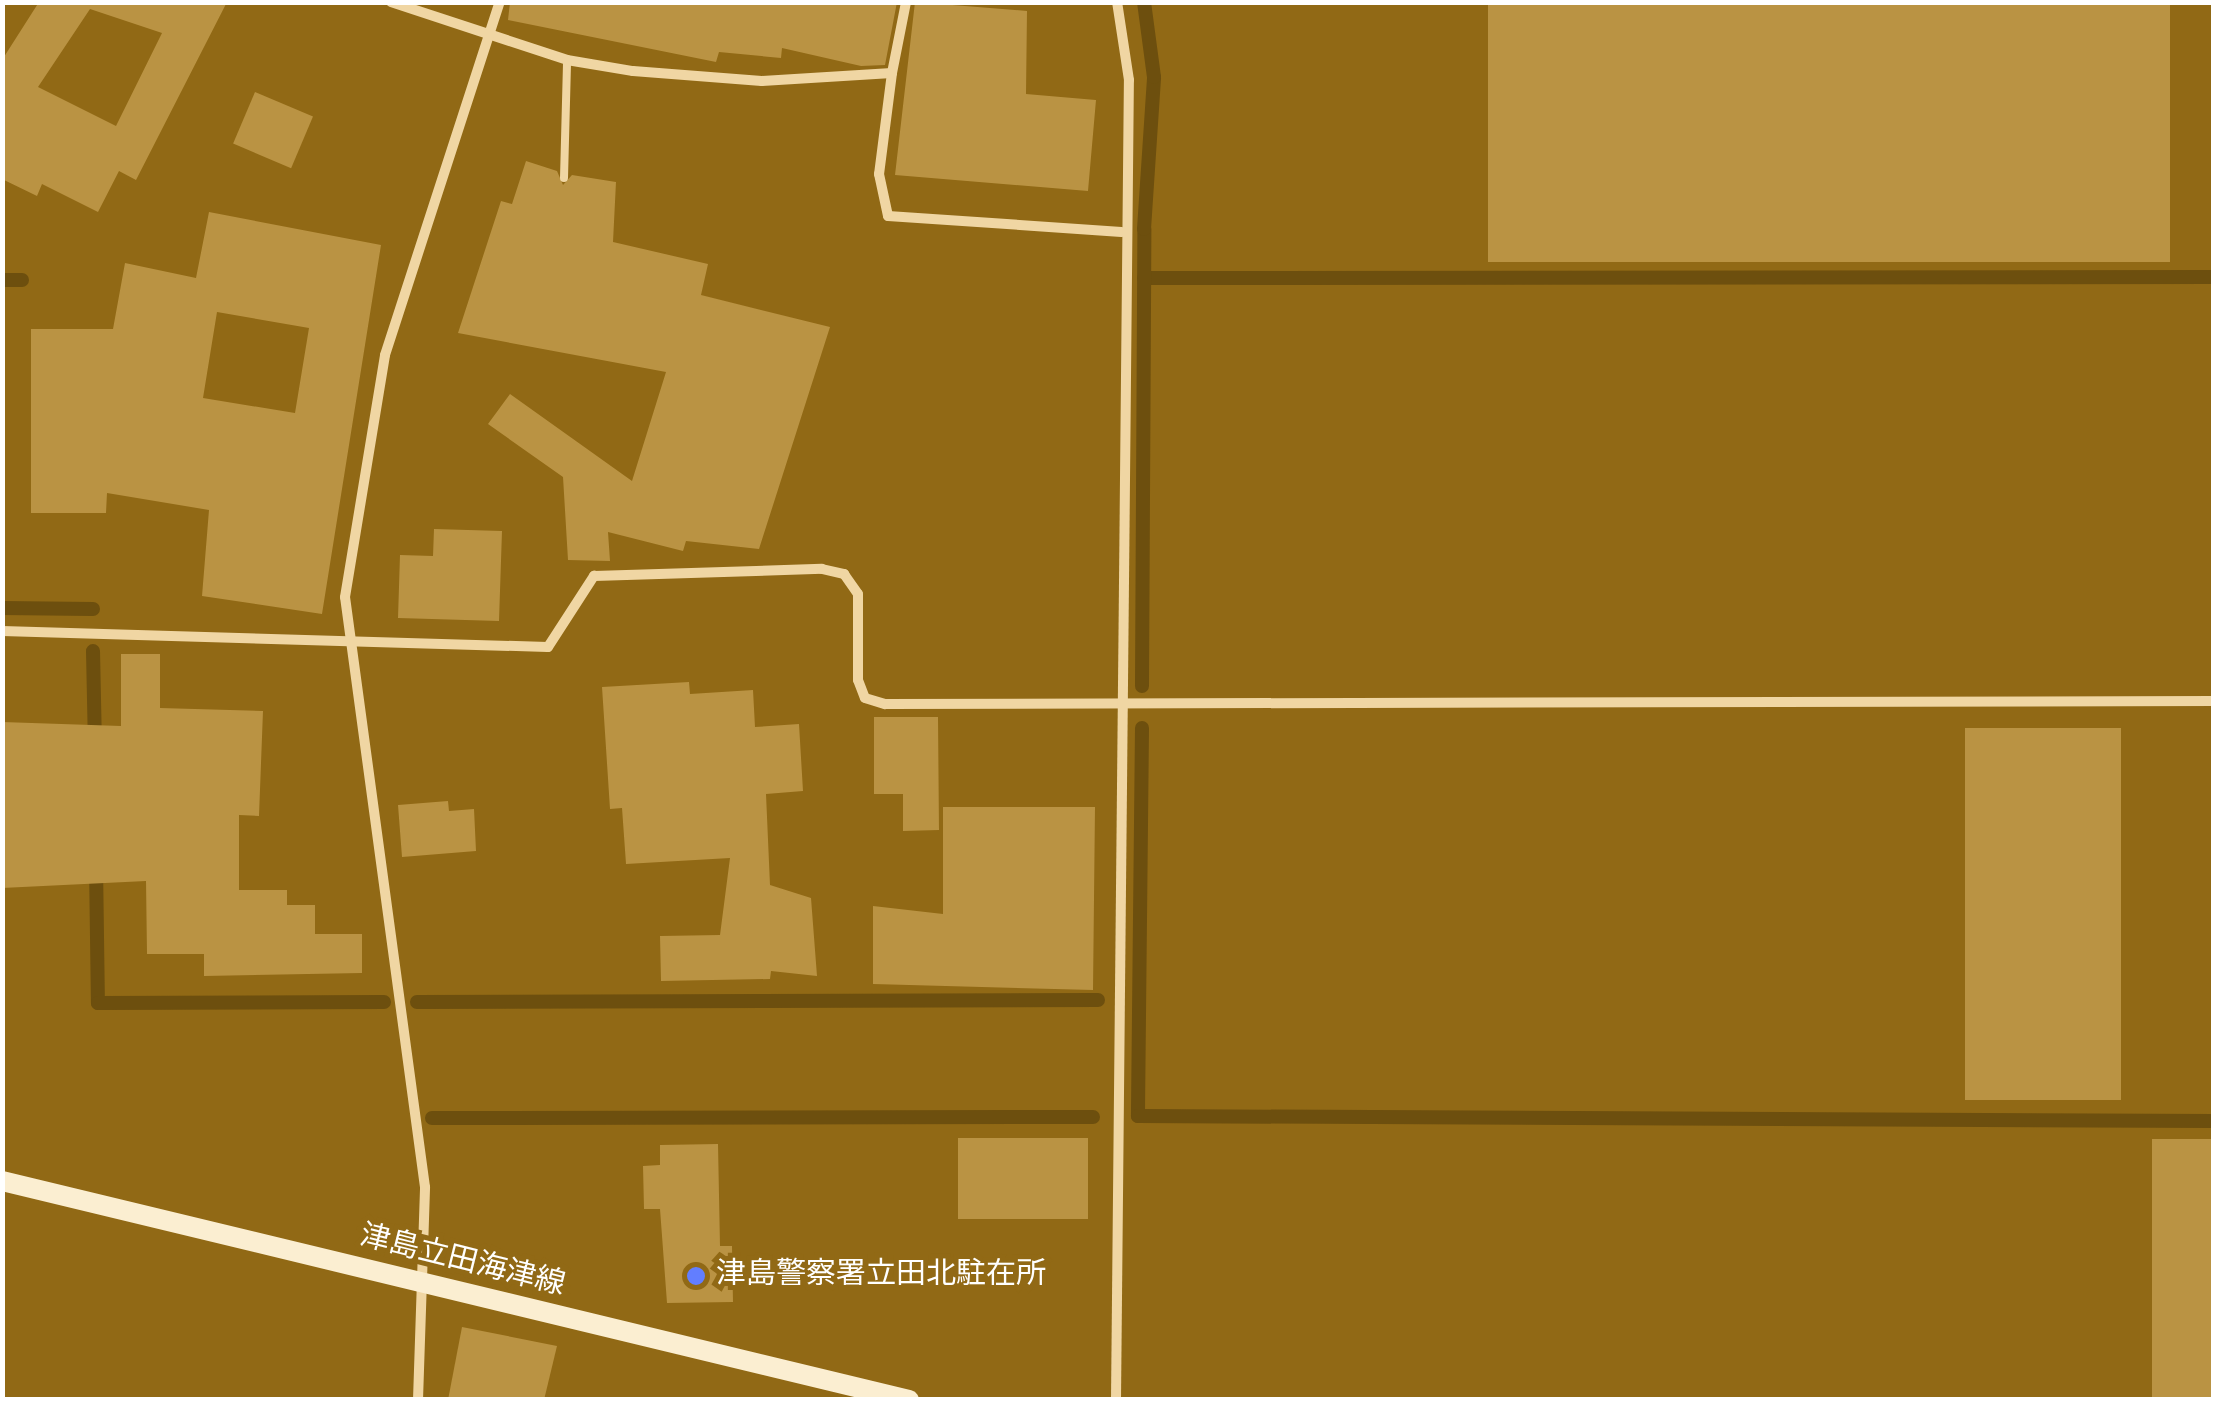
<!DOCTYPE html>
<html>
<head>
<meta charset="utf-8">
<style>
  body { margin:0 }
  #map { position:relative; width:2216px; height:1402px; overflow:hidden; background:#916915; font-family:Overpass,"Noto Sans JP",sans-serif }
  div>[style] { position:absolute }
  .stream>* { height:14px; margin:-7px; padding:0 7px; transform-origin:7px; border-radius:7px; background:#6d4f0e }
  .building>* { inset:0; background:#ba9343; transform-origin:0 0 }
  .lane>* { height:8px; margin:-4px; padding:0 4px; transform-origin:4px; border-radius:4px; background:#f0d6a3 }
  .street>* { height:10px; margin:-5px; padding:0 5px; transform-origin:5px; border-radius:5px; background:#f0d6a3 }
  .secondary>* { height:20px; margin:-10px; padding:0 10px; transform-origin:10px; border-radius:10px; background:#fbeed1 }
  .dots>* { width:28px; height:28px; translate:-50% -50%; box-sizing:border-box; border:5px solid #916915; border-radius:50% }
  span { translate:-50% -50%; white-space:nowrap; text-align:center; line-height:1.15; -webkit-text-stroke:10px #916915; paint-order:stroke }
  .street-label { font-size:30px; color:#fff }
  .poi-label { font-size:30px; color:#fff }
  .left { translate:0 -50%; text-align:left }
  .frame { position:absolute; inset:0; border:5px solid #fff; pointer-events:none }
</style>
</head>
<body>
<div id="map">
  <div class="stream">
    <i style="left:1144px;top:278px;width:1070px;rotate:-0.05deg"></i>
    <i style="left:2px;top:280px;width:20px"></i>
    <i style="left:2px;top:608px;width:91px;rotate:0.6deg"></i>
    <i style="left:93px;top:651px;width:92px;rotate:88.8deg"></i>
    <i style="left:1142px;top:686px;width:457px;rotate:-89.7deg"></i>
    <i style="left:1144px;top:229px;width:152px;rotate:-86.2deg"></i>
    <i style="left:1154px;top:77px;width:76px;rotate:-97.6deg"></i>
    <i style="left:1142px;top:728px;width:388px;rotate:90.6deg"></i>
    <i style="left:1138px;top:1116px;width:1076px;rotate:0.27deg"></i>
    <i style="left:96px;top:865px;width:138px;rotate:89.2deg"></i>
    <i style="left:98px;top:1003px;width:286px;rotate:-0.2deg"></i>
    <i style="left:417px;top:1002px;width:681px;rotate:-0.17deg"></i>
    <i style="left:432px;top:1118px;width:661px;rotate:-0.09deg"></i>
  </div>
  <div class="building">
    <i style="clip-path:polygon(evenodd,39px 2px,227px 2px,136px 180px,119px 171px,98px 212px,42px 184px,37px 196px,2px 179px,2px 60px,39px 2px,90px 9px,162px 33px,116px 126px,38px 87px,90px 9px)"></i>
    <i style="clip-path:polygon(510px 2px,897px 2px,885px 65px,861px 66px,782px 48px,781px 58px,719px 52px,716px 62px,508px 20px)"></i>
    <i style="clip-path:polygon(915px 2px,1027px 11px,1026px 94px,1096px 100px,1088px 191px,895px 175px)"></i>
    <i style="left:1488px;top:2px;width:682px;height:260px"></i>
    <i style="left:255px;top:92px;width:63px;height:56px;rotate:23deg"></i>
    <i style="clip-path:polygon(526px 161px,557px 171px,563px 185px,572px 175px,616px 182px,613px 242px,708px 264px,701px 295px,830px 327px,759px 549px,686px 541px,683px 551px,608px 532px,610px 561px,568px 560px,563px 477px,488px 424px,510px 394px,632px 481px,666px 372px,458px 333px,501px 201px,512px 204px)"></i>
    <i style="clip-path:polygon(evenodd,209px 212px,381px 245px,322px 614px,202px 596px,209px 510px,107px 493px,106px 513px,31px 513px,31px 329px,113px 329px,125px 263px,196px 278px,209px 212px,217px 312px,309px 328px,295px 413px,203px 398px,217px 312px)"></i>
    <i style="clip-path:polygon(434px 529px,502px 531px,499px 621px,398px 618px,400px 555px,433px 556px)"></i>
    <i style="clip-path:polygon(121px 654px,160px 654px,160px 708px,263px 711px,259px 816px,239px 815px,239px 890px,287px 890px,287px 905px,315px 905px,315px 934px,362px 934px,362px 973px,204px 976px,204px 954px,147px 954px,146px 881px,2px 888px,2px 722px,121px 726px)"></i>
    <i style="clip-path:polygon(689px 682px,690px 694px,753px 690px,755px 727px,799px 724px,803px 791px,766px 794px,770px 885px,811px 898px,817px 976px,771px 971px,770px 979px,661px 981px,660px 936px,720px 935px,730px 858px,626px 864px,622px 808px,610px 809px,602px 687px)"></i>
    <i style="clip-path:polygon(874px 717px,938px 717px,939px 830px,903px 831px,903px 794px,874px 794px)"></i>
    <i style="left:1965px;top:728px;width:156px;height:372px"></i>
    <i style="clip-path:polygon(448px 801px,449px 811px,474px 809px,476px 851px,402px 857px,398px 805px)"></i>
    <i style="clip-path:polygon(943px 807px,1095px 807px,1093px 990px,873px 984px,873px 906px,943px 914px)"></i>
    <i style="left:958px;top:1138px;width:130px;height:81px"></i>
    <i style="left:2152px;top:1139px;width:62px;height:261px"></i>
    <i style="clip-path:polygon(718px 1144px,720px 1246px,732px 1246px,733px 1302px,667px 1303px,660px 1209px,644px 1209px,643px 1166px,660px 1165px,660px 1145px)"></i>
    <i style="clip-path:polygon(462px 1327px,557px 1346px,544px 1400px,448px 1400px)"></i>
  </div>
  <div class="lane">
    <i style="left:564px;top:178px;width:118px;rotate:-88.5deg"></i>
  </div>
  <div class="street">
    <i style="left:391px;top:2px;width:185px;rotate:18.2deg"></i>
    <i style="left:567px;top:60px;width:67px;rotate:9.5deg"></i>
    <i style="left:633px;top:71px;width:129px;rotate:4.4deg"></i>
    <i style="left:762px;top:81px;width:130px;rotate:-3.5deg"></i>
    <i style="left:892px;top:73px;width:102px;rotate:97.3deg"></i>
    <i style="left:879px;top:174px;width:43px;rotate:77.9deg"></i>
    <i style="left:888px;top:216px;width:234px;rotate:3.9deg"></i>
    <i style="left:892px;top:73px;width:72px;rotate:-78.8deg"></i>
    <i style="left:2px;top:631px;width:546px;rotate:1.68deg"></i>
    <i style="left:548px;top:647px;width:85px;rotate:-57.1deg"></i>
    <i style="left:594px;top:576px;width:228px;rotate:-1.8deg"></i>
    <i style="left:822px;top:569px;width:23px;rotate:13deg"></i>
    <i style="left:844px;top:574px;width:24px;rotate:55deg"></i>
    <i style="left:858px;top:594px;width:86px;rotate:90deg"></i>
    <i style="left:858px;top:680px;width:19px;rotate:69deg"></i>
    <i style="left:865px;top:698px;width:21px;rotate:17deg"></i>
    <i style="left:885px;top:704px;width:1329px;rotate:-0.13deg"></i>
    <i style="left:418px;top:1400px;width:213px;rotate:-88.1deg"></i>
    <i style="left:425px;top:1187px;width:595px;rotate:-97.72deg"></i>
    <i style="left:345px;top:597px;width:245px;rotate:-80.6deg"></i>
    <i style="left:385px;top:355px;width:371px;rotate:-72deg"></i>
    <i style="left:1116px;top:1400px;width:1320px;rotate:-89.44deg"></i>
    <i style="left:1129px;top:80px;width:79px;rotate:-98.7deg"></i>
  </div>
  <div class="secondary">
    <i style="left:2px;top:1181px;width:933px;rotate:13.57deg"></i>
  </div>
  <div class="dots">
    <i style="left:696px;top:1276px;background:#627eff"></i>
  </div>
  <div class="street-label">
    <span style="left:462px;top:1262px;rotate:14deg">津島立田海津線</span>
  </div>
  <div class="poi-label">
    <span class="left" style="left:716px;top:1276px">津島警察署立田北駐在所</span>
  </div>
  <div class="frame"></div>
</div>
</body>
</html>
